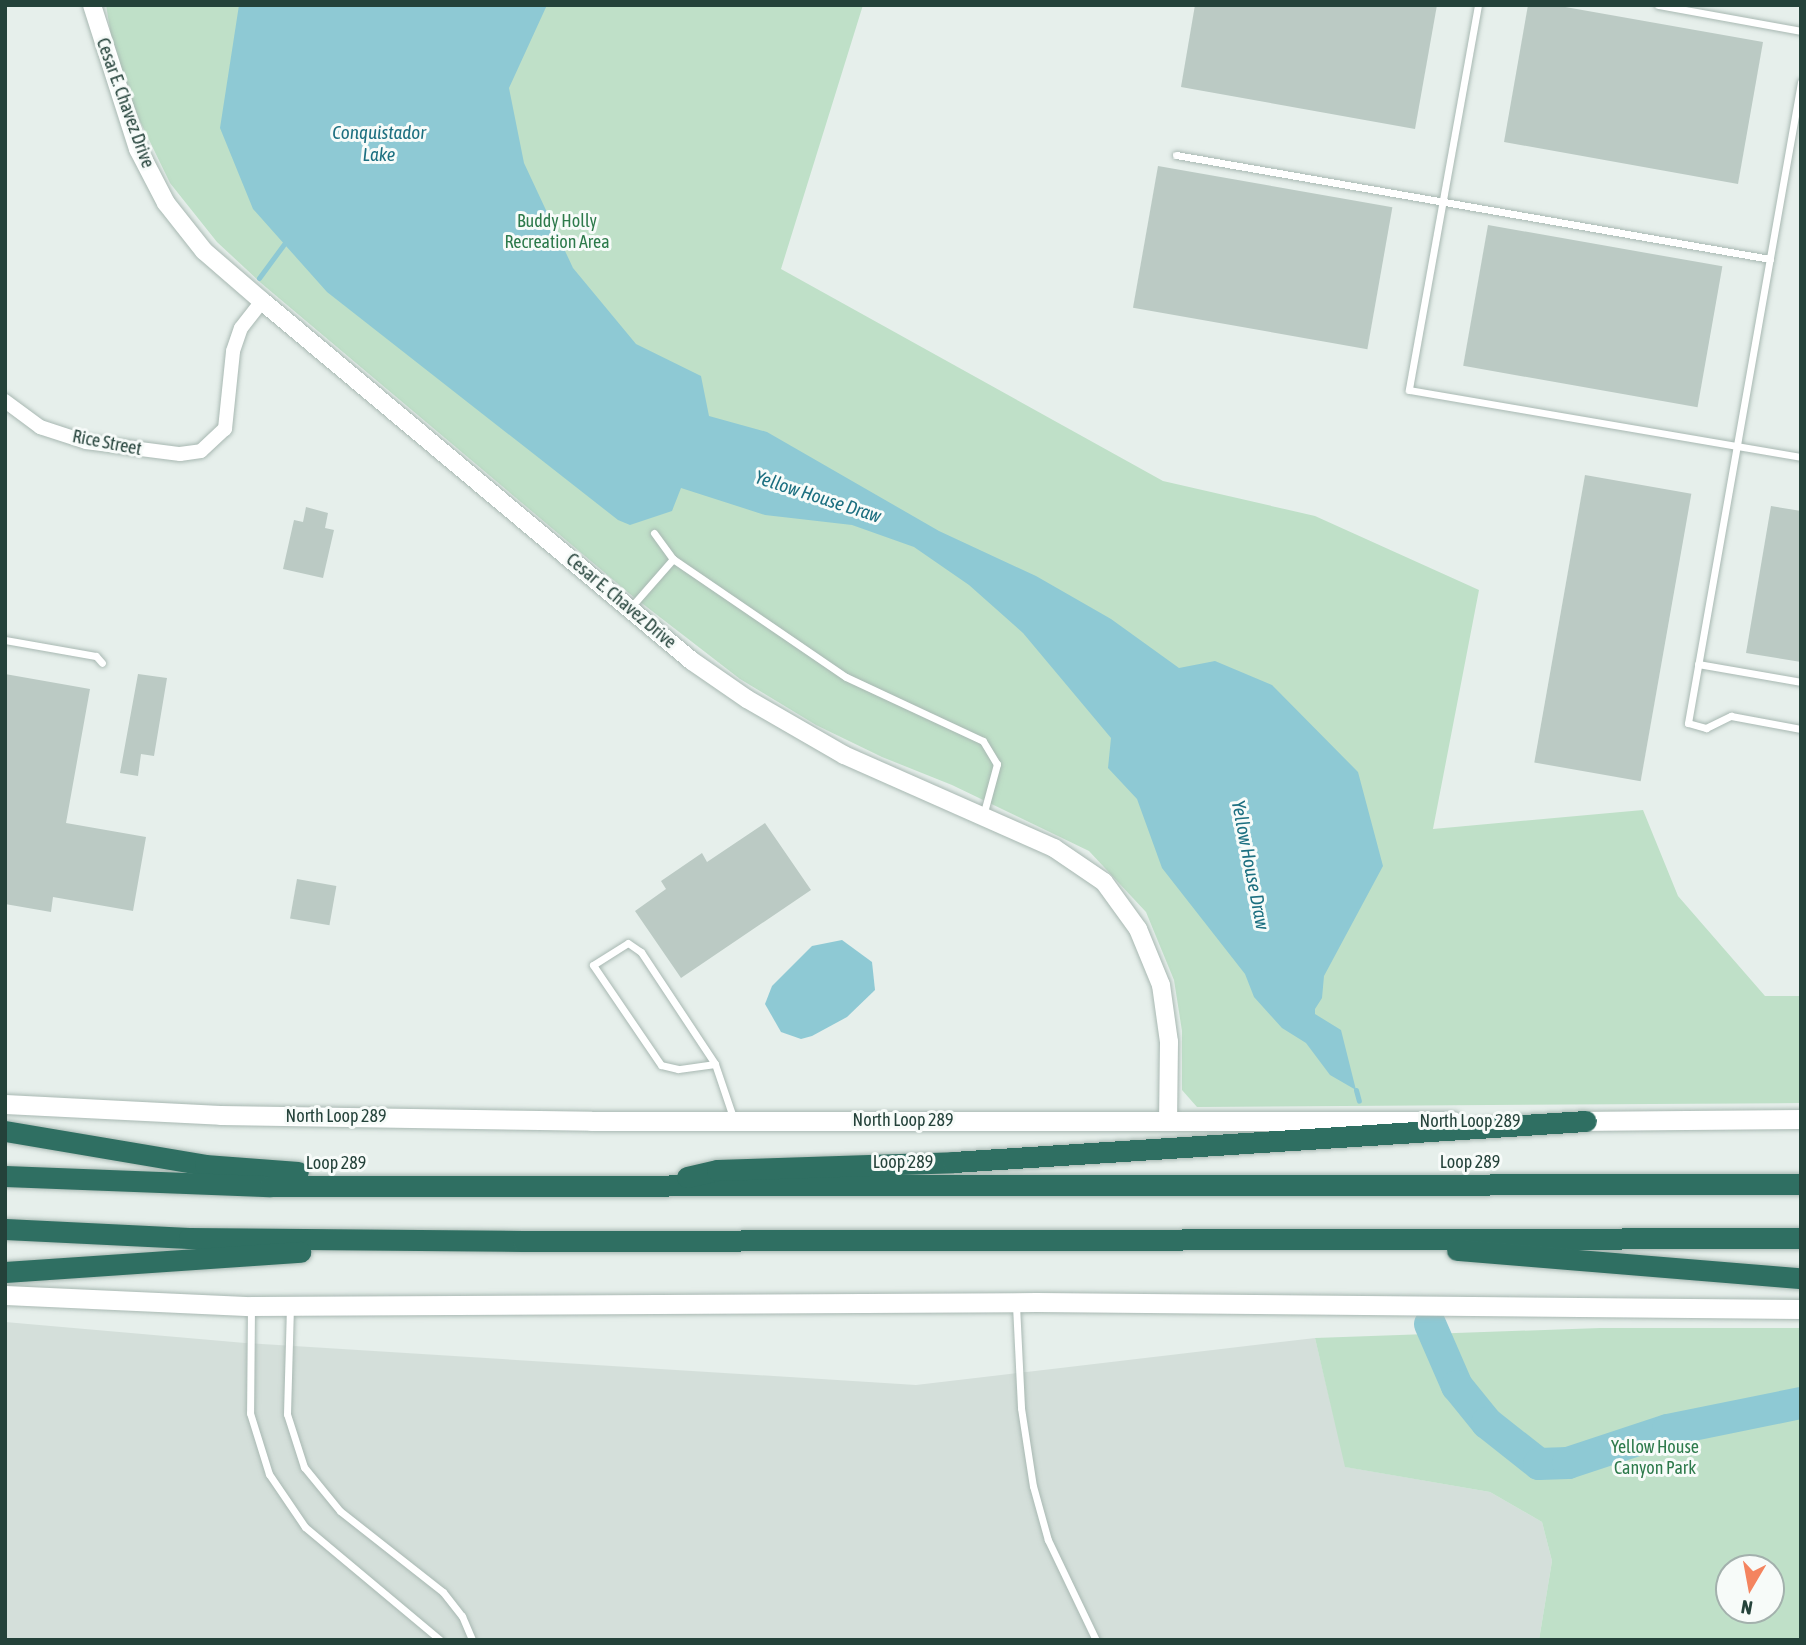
<!DOCTYPE html>
<html>
<head>
<meta charset="utf-8">
<style>
  body { margin:0 }
  #map { position:relative; width:1806px; height:1645px; overflow:hidden; background:#e6efeb; font-family:"Asap Condensed",sans-serif }
  div>[style] { position:absolute }
  .built>* { inset:0; background:#d4dfda }
  .green>* { inset:0; background:#bfe0c8 }
  .water>* { inset:0; background:#8ec9d4 }
  .stream>* { height:5px; margin:-2.5px; padding:0 2.5px; transform-origin:2.5px; border-radius:2.5px; background:#8ec9d4 }
  .river>* { height:32px; margin:-16px; padding:0 16px; transform-origin:16px; border-radius:16px; background:#8ec9d4 }
  .building>* { inset:0; background:#bbcac4; transform-origin:0 0 }
  .roads { filter:drop-shadow(0 0 2px #a8b8b2) drop-shadow(0 0 2px #a8b8b2) }
  .service>* { height:7px; margin:-3.5px; padding:0 3.5px; transform-origin:3.5px; border-radius:3.5px; background:#fff }
  .minor>* { height:14px; margin:-7px; padding:0 7px; transform-origin:7px; border-radius:7px; background:#fff }
  .tertiary>* { height:18px; margin:-9px; padding:0 9px; transform-origin:9px; border-radius:9px; background:#fff }
  .secondary>* { height:19px; margin:-9.5px; padding:0 9.5px; transform-origin:9.5px; border-radius:9.5px; background:#fff }
  .motorway>* { height:21px; margin:-10.5px; padding:0 10.5px; transform-origin:10.5px; border-radius:10.5px; background:#2f6f62 }
  span { translate:-50% -50%; white-space:nowrap; text-align:center; line-height:1.15; -webkit-text-stroke:6px #f7fbf9; paint-order:stroke }
  .street-label { font-size:18px; color:#24423a }
  .park-label { font-size:18px; color:#2d7a4b }
  .water-label { font-size:19px; color:#1c6f80; font-style:italic }
  .frame { position:absolute; inset:0; border:7px solid #24423a; pointer-events:none }
  .north { position:absolute; left:1715px; top:1554px; width:70px; height:70px; box-sizing:border-box; background:#f7fbf9; border:2px solid #a3b1ad; border-radius:50%; rotate:190deg; font-size:19px; font-weight:700; line-height:28px; text-align:center; color:#24423a }
  .north::after { content:''; display:block; margin:auto; width:24px; height:32px; background:#f4845f; clip-path:polygon(50% 0,100% 100%,50% 72%,0 100%) }
</style>
</head>
<body>
<div id="map">
  <div class="built">
    <i style="clip-path:polygon(5px 1322px,245px 1343px,916px 1385px,1315px 1338px,1346px 1467px,1490px 1492px,1542px 1522px,1552px 1561px,1539px 1640px,5px 1640px)"></i>
  </div>
  <div class="green">
    <i style="clip-path:polygon(106px 5px,863px 5px,781px 269px,1163px 481px,1315px 516px,1479px 590px,1433px 829px,1643px 810px,1678px 896px,1765px 996px,1801px 996px,1801px 1103px,1197px 1107px,1182px 1090px,1182px 1031px,1174px 980px,1146px 912px,1089px 851px,952px 785px,882px 757px,816px 725px,740px 679px,630px 594px,261px 283px,217px 242px,170px 183px,138px 117px,112px 41px)"></i>
    <i style="clip-path:polygon(evenodd,1600px 1328px,1801px 1328px,1801px 1640px,1539px 1640px,1552px 1561px,1542px 1522px,1490px 1492px,1345px 1467px,1315px 1338px,1600px 1328px,1729px 1568px,1771px 1568px,1771px 1610px,1729px 1610px,1729px 1568px)"></i>
  </div>
  <div class="water">
    <i style="clip-path:polygon(239px 5px,547px 5px,509px 88px,524px 163px,573px 268px,636px 344px,701px 376px,709px 416px,767px 432px,939px 531px,1036px 576px,1111px 619px,1179px 668px,1215px 661px,1272px 685px,1358px 772px,1383px 866px,1324px 976px,1322px 998px,1315px 1009px,1315px 1014px,1341px 1030px,1356px 1090px,1330px 1075px,1306px 1043px,1282px 1028px,1254px 997px,1245px 974px,1162px 868px,1137px 799px,1108px 768px,1111px 738px,1023px 633px,969px 585px,914px 547px,852px 525px,765px 515px,681px 488px,672px 511px,630px 525px,618px 520px,327px 292px,253px 209px,220px 128px)"></i>
    <i style="clip-path:polygon(842px 940px,872px 962px,875px 990px,847px 1017px,812px 1036px,801px 1039px,781px 1032px,765px 1004px,772px 986px,812px 946px)"></i>
  </div>
  <div class="stream">
    <i style="left:259px;top:278px;width:42px;rotate:-53.7deg"></i>
    <i style="left:1356px;top:1090px;width:11px;rotate:75deg"></i>
  </div>
  <div class="river">
    <i style="left:1430px;top:1324px;width:68px;rotate:66.5deg"></i>
    <i style="left:1457px;top:1386px;width:48px;rotate:51deg"></i>
    <i style="left:1487px;top:1423px;width:66px;rotate:38.3deg"></i>
    <i style="left:1539px;top:1464px;width:29px;rotate:-2deg"></i>
    <i style="left:1568px;top:1463px;width:105px;rotate:-18.3deg"></i>
    <i style="left:1668px;top:1430px;width:136px;rotate:-11.5deg"></i>
  </div>
  <div class="building">
    <i style="clip-path:polygon(1195px 5px,1437px 5px,1415px 129px,1181px 87px)"></i>
    <i style="clip-path:polygon(1528px 5px,1554px 5px,1763px 42px,1738px 184px,1504px 142px)"></i>
    <i style="left:1158px;top:166px;width:238px;height:144px;rotate:10deg"></i>
    <i style="left:1488px;top:225px;width:238px;height:143px;rotate:10deg"></i>
    <i style="left:1585px;top:475px;width:108px;height:292px;rotate:10deg"></i>
    <i style="clip-path:polygon(1771px 506px,1801px 511px,1801px 662px,1746px 653px)"></i>
    <i style="clip-path:polygon(306px 507px,328px 513px,325px 528px,334px 530px,323px 578px,283px 569px,294px 520px,303px 522px)"></i>
    <i style="clip-path:polygon(5px 674px,90px 689px,66px 823px,146px 837px,133px 911px,53px 897px,51px 912px,5px 904px)"></i>
    <i style="clip-path:polygon(138px 674px,167px 678px,154px 756px,141px 754px,138px 776px,120px 773px)"></i>
    <i style="clip-path:polygon(765px 823px,811px 890px,681px 978px,635px 911px,666px 889px,661px 881px,702px 853px,707px 862px)"></i>
    <i style="left:297px;top:879px;width:40px;height:40px;rotate:10deg"></i>
  </div>
  <div class="roads">
    <div class="service">
      <i style="left:1478px;top:5px;width:391px;rotate:100.2deg"></i>
      <i style="left:1409px;top:390px;width:398px;rotate:9.7deg"></i>
      <i style="left:1658px;top:5px;width:145px;rotate:10.3deg"></i>
      <i style="left:1801px;top:82px;width:651px;rotate:100deg"></i>
      <i style="left:1688px;top:723px;width:19px;rotate:16deg"></i>
      <i style="left:1706px;top:728px;width:28px;rotate:-26deg"></i>
      <i style="left:1731px;top:716px;width:71px;rotate:10.5deg"></i>
      <i style="left:1176px;top:155px;width:603px;rotate:9.93deg"></i>
      <i style="left:654px;top:533px;width:32px;rotate:54deg"></i>
      <i style="left:631px;top:607px;width:64px;rotate:-48.8deg"></i>
      <i style="left:673px;top:559px;width:209px;rotate:34.3deg"></i>
      <i style="left:846px;top:677px;width:151px;rotate:25deg"></i>
      <i style="left:983px;top:741px;width:27px;rotate:59deg"></i>
      <i style="left:997px;top:764px;width:54px;rotate:105.1deg"></i>
      <i style="left:5px;top:640px;width:92px;rotate:10deg"></i>
      <i style="left:96px;top:656px;width:9px;rotate:49deg"></i>
      <i style="left:1698px;top:664px;width:105px;rotate:9.9deg"></i>
      <i style="left:715px;top:1064px;width:37px;rotate:172deg"></i>
      <i style="left:678px;top:1069px;width:17px;rotate:-167deg"></i>
      <i style="left:661px;top:1065px;width:121px;rotate:-124.2deg"></i>
      <i style="left:593px;top:965px;width:41px;rotate:-32.2deg"></i>
      <i style="left:628px;top:943px;width:16px;rotate:35deg"></i>
      <i style="left:641px;top:952px;width:134px;rotate:56.5deg"></i>
      <i style="left:715px;top:1064px;width:59px;rotate:71.3deg"></i>
      <i style="left:1016px;top:1305px;width:103px;rotate:87.2deg"></i>
      <i style="left:1021px;top:1408px;width:79px;rotate:81.3deg"></i>
      <i style="left:1033px;top:1486px;width:56px;rotate:74.5deg"></i>
      <i style="left:1048px;top:1540px;width:111px;rotate:64.4deg"></i>
      <i style="left:290px;top:1306px;width:108px;rotate:91.6deg"></i>
      <i style="left:287px;top:1414px;width:56px;rotate:72.2deg"></i>
      <i style="left:304px;top:1467px;width:57px;rotate:50.7deg"></i>
      <i style="left:340px;top:1511px;width:131px;rotate:38.2deg"></i>
      <i style="left:443px;top:1592px;width:31px;rotate:52deg"></i>
      <i style="left:462px;top:1616px;width:26px;rotate:67deg"></i>
      <i style="left:251px;top:1307px;width:106px;rotate:90.5deg"></i>
      <i style="left:250px;top:1413px;width:64px;rotate:72.7deg"></i>
      <i style="left:269px;top:1474px;width:64px;rotate:55.8deg"></i>
      <i style="left:305px;top:1527px;width:176px;rotate:39.9deg"></i>
    </div>
    <div class="minor">
      <i style="left:5px;top:401px;width:44px;rotate:36.6deg"></i>
      <i style="left:40px;top:427px;width:48px;rotate:18.1deg"></i>
      <i style="left:86px;top:442px;width:95px;rotate:7.3deg"></i>
      <i style="left:180px;top:454px;width:21px;rotate:-8deg"></i>
      <i style="left:201px;top:451px;width:33px;rotate:-43deg"></i>
      <i style="left:225px;top:429px;width:78px;rotate:-84.1deg"></i>
      <i style="left:233px;top:351px;width:24px;rotate:-71deg"></i>
      <i style="left:241px;top:328px;width:34px;rotate:-52deg"></i>
    </div>
    <div class="tertiary">
      <i style="left:92px;top:5px;width:151px;rotate:72.3deg"></i>
      <i style="left:138px;top:149px;width:61px;rotate:62.6deg"></i>
      <i style="left:166px;top:203px;width:61px;rotate:51.6deg"></i>
      <i style="left:204px;top:251px;width:77px;rotate:40.8deg"></i>
      <i style="left:262px;top:301px;width:561px;rotate:39.94deg"></i>
      <i style="left:692px;top:661px;width:67px;rotate:34.6deg"></i>
      <i style="left:747px;top:699px;width:112px;rotate:30deg"></i>
      <i style="left:844px;top:755px;width:230px;rotate:23.9deg"></i>
      <i style="left:1054px;top:848px;width:60px;rotate:34.2deg"></i>
      <i style="left:1104px;top:882px;width:58px;rotate:54.1deg"></i>
      <i style="left:1138px;top:929px;width:61px;rotate:67.7deg"></i>
      <i style="left:1161px;top:985px;width:58px;rotate:82deg"></i>
      <i style="left:1169px;top:1042px;width:79px;rotate:90.7deg"></i>
    </div>
    <div class="secondary">
      <i style="left:5px;top:1104px;width:215px;rotate:2.9deg"></i>
      <i style="left:220px;top:1115px;width:371px;rotate:0.9deg"></i>
      <i style="left:591px;top:1121px;width:862px"></i>
      <i style="left:1571px;top:1121px;width:230px;rotate:-0.5deg"></i>
      <i style="left:5px;top:1295px;width:246px;rotate:2.6deg"></i>
      <i style="left:251px;top:1306px;width:785px;rotate:-0.29deg"></i>
      <i style="left:1036px;top:1302px;width:765px;rotate:0.52deg"></i>
    </div>
    <div class="motorway">
      <i style="left:5px;top:1131px;width:203px;rotate:9.6deg"></i>
      <i style="left:205px;top:1165px;width:93px;rotate:4.3deg"></i>
      <i style="left:5px;top:1176px;width:265px;rotate:2.2deg"></i>
      <i style="left:270px;top:1186px;width:1531px;rotate:-0.07deg"></i>
      <i style="left:687px;top:1177px;width:31px;rotate:-13deg"></i>
      <i style="left:717px;top:1170px;width:236px;rotate:-1.9deg"></i>
      <i style="left:953px;top:1162px;width:634px;rotate:-3.71deg"></i>
      <i style="left:5px;top:1229px;width:184px;rotate:2.8deg"></i>
      <i style="left:189px;top:1238px;width:334px;rotate:0.5deg"></i>
      <i style="left:523px;top:1241px;width:1278px;rotate:-0.13deg"></i>
      <i style="left:1457px;top:1250px;width:345px;rotate:4.7deg"></i>
      <i style="left:5px;top:1272px;width:296px;rotate:-3.9deg"></i>
    </div>
  </div>
  <div class="street-label">
    <span style="left:125px;top:103px;rotate:70deg">Cesar E. Chavez Drive</span>
    <span style="left:107px;top:443px;rotate:11deg">Rice Street</span>
    <span style="left:621px;top:601px;rotate:40deg">Cesar E. Chavez Drive</span>
    <span style="left:336px;top:1116px">North Loop 289</span>
    <span style="left:903px;top:1120px">North Loop 289</span>
    <span style="left:1470px;top:1121px">North Loop 289</span>
    <span style="left:903px;top:1162px">Loop 289</span>
    <span style="left:1470px;top:1162px">Loop 289</span>
    <span style="left:336px;top:1163px">Loop 289</span>
  </div>
  <div class="park-label">
    <span style="left:557px;top:232px">Buddy Holly<br>Recreation Area</span>
    <span style="left:1655px;top:1458px">Yellow House<br>Canyon Park</span>
  </div>
  <div class="water-label">
    <span style="left:379px;top:144px">Conquistador<br>Lake</span>
    <span style="left:818px;top:497px;rotate:18deg">Yellow House Draw</span>
    <span style="left:1250px;top:865px;rotate:79deg">Yellow House Draw</span>
  </div>
  <div class="frame"></div>
  <div class="north">N</div>
</div>
</body>
</html>
